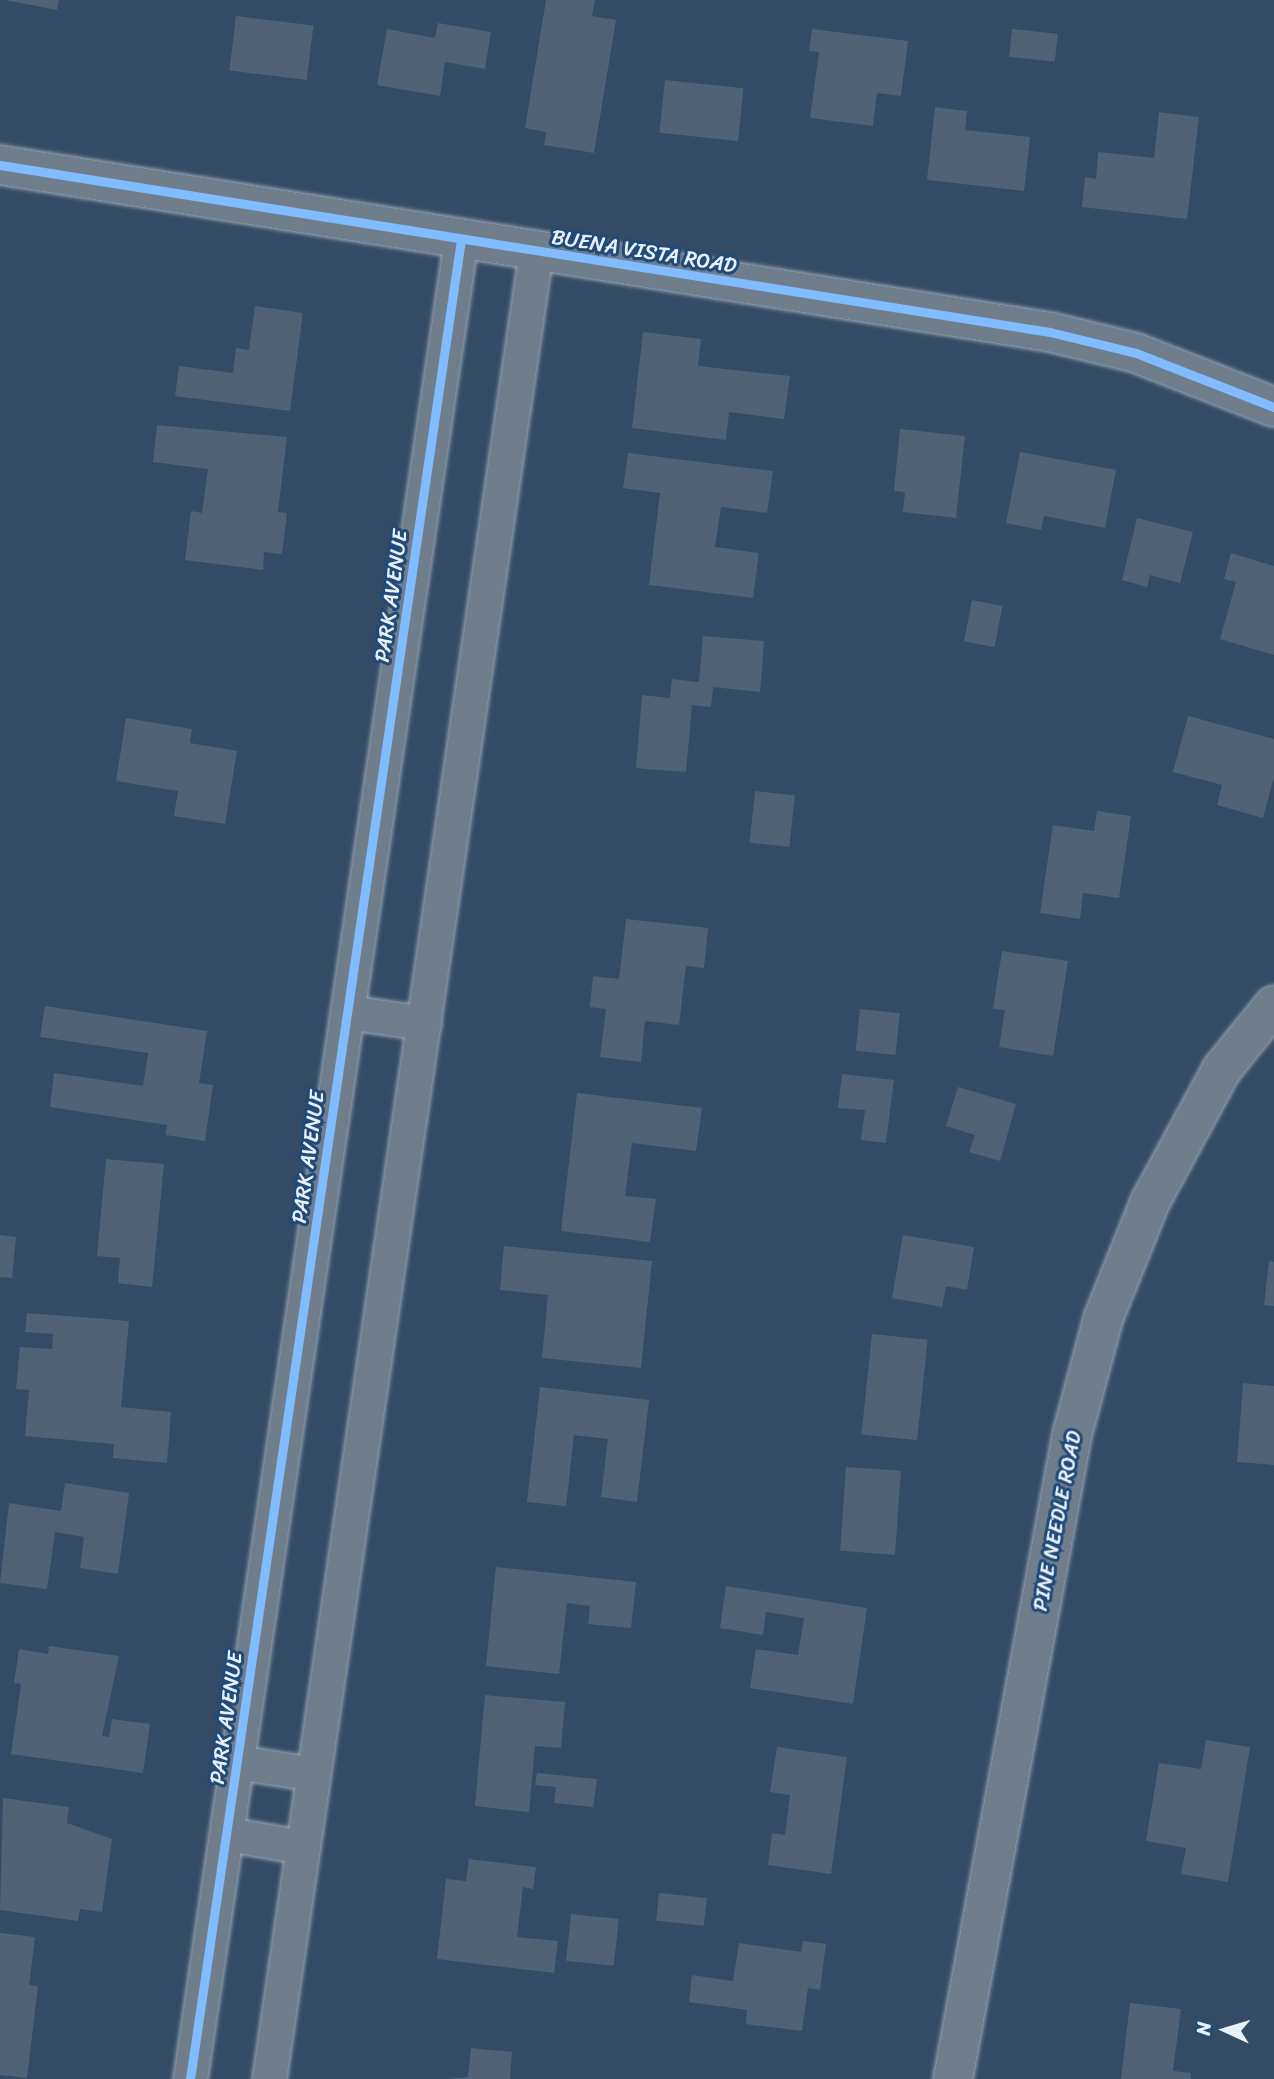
<!DOCTYPE html>
<html>
<head>
<meta charset="utf-8">
<style>
  body { margin:0 }
  #map { position:relative; width:1274px; height:2079px; overflow:hidden; background:#344b65; font-family:Sriracha,sans-serif }
  div>[style] { position:absolute }
  .building>* { inset:0; background:#516275; transform-origin:0 0 }
  .roads { filter:drop-shadow(0 0 2px #9aa6b3) drop-shadow(0 0 2px #9aa6b3) }
  .street>* { height:33px; margin:-16.5px; padding:0 16.5px; transform-origin:16.5px; border-radius:16.5px; background:#707e8c }
  .secondary>* { height:38px; margin:-19px; padding:0 19px; transform-origin:19px; border-radius:19px; background:#707e8c }
  .cycleway>* { height:9px; margin:-4.5px; padding:0 4.5px; transform-origin:4.5px; border-radius:4.5px; background:#80bcff }
  span { translate:-50% -50%; white-space:nowrap; text-align:center; line-height:1.15; -webkit-text-stroke:6px #1f4a7a; paint-order:stroke }
  .street-label { font-size:21px; color:#e8f1f8 }
  .north { position:absolute; left:1190px; top:1995px; width:70px; height:70px; -webkit-text-stroke:5px #1f4a7a; paint-order:stroke; rotate:274deg; font-size:19px; font-weight:700; line-height:28px; text-align:center; color:#e8f1f8 }
  .north::after { content:''; display:block; margin:auto; width:24px; height:32px; background:#e8f1f8; clip-path:polygon(50% 0,100% 100%,50% 72%,0 100%) }
</style>
</head>
<body>
<div id="map">
  <div class="building">
    <i style="clip-path:polygon(5px 0,59px 0,57px 10px)"></i>
    <i style="clip-path:polygon(546px 0,595px 0,592px 16px,616px 20px,594px 153px,544px 145px,546px 132px,525px 128px)"></i>
    <i style="left:236px;top:16px;width:78px;height:55px;rotate:7deg"></i>
    <i style="clip-path:polygon(438px 23px,491px 32px,485px 69px,445px 62px,440px 96px,377px 85px,387px 29px,435px 38px)"></i>
    <i style="clip-path:polygon(812px 29px,908px 41px,901px 96px,877px 93px,873px 126px,810px 118px,819px 52px,809px 51px)"></i>
    <i style="left:1012px;top:29px;width:46px;height:28px;rotate:6deg"></i>
    <i style="left:665px;top:80px;width:79px;height:53px;rotate:6deg"></i>
    <i style="clip-path:polygon(935px 107px,967px 111px,965px 130px,1030px 137px,1024px 191px,927px 180px)"></i>
    <i style="clip-path:polygon(1159px 112px,1199px 117px,1187px 219px,1082px 207px,1085px 177px,1096px 179px,1098px 152px,1154px 158px)"></i>
    <i style="clip-path:polygon(255px 306px,303px 313px,290px 411px,175px 396px,179px 366px,233px 373px,236px 348px,249px 350px)"></i>
    <i style="clip-path:polygon(643px 332px,701px 339px,698px 366px,790px 376px,784px 419px,729px 412px,726px 440px,632px 428px)"></i>
    <i style="clip-path:polygon(157px 425px,287px 437px,278px 512px,287px 513px,282px 554px,264px 552px,263px 570px,185px 560px,191px 511px,202px 513px,208px 469px,153px 462px)"></i>
    <i style="clip-path:polygon(900px 429px,965px 436px,956px 518px,903px 512px,905px 492px,894px 491px)"></i>
    <i style="clip-path:polygon(1020px 452px,1116px 470px,1105px 528px,1044px 516px,1041px 530px,1006px 523px)"></i>
    <i style="clip-path:polygon(628px 453px,773px 471px,767px 513px,721px 507px,715px 547px,759px 553px,753px 598px,649px 585px,660px 493px,623px 488px)"></i>
    <i style="clip-path:polygon(1137px 518px,1193px 532px,1180px 583px,1150px 575px,1147px 587px,1122px 580px)"></i>
    <i style="clip-path:polygon(1231px 553px,1274px 566px,1274px 655px,1220px 639px,1236px 582px,1224px 579px)"></i>
    <i style="left:972px;top:600px;width:31px;height:42px;rotate:11deg"></i>
    <i style="clip-path:polygon(703px 636px,764px 641px,760px 692px,713px 687px,711px 707px,692px 705px,686px 772px,636px 768px,642px 695px,670px 698px,672px 679px,699px 682px)"></i>
    <i style="clip-path:polygon(1188px 716px,1274px 739px,1274px 777px,1263px 818px,1217px 805px,1222px 785px,1173px 772px)"></i>
    <i style="clip-path:polygon(126px 718px,192px 729px,190px 743px,237px 751px,225px 824px,174px 816px,178px 791px,116px 781px)"></i>
    <i style="left:755px;top:791px;width:40px;height:52px;rotate:6deg"></i>
    <i style="clip-path:polygon(1097px 811px,1131px 816px,1119px 898px,1083px 893px,1080px 919px,1040px 913px,1053px 825px,1094px 831px)"></i>
    <i style="clip-path:polygon(626px 919px,708px 928px,704px 968px,686px 966px,679px 1025px,645px 1021px,641px 1062px,600px 1057px,606px 1009px,590px 1007px,593px 976px,619px 979px)"></i>
    <i style="clip-path:polygon(1002px 951px,1068px 961px,1053px 1056px,999px 1047px,1005px 1010px,993px 1009px)"></i>
    <i style="clip-path:polygon(45px 1006px,207px 1031px,199px 1083px,213px 1085px,205px 1141px,166px 1135px,167px 1125px,50px 1107px,54px 1073px,143px 1086px,148px 1053px,40px 1037px)"></i>
    <i style="left:860px;top:1009px;width:40px;height:42px;rotate:6deg"></i>
    <i style="clip-path:polygon(842px 1074px,894px 1080px,886px 1143px,861px 1140px,865px 1110px,838px 1108px)"></i>
    <i style="clip-path:polygon(958px 1087px,1016px 1104px,1000px 1161px,969px 1152px,975px 1135px,946px 1126px)"></i>
    <i style="clip-path:polygon(577px 1093px,702px 1108px,696px 1151px,632px 1143px,625px 1196px,656px 1199px,650px 1242px,561px 1231px)"></i>
    <i style="clip-path:polygon(106px 1159px,164px 1164px,152px 1287px,118px 1283px,120px 1258px,97px 1256px)"></i>
    <i style="clip-path:polygon(0 1235px,16px 1237px,12px 1278px,0 1277px)"></i>
    <i style="clip-path:polygon(903px 1235px,974px 1247px,967px 1290px,946px 1286px,942px 1307px,892px 1298px)"></i>
    <i style="clip-path:polygon(504px 1246px,652px 1261px,641px 1368px,542px 1358px,548px 1295px,500px 1290px)"></i>
    <i style="clip-path:polygon(1269px 1261px,1274px 1262px,1274px 1306px,1264px 1305px)"></i>
    <i style="clip-path:polygon(27px 1313px,129px 1321px,121px 1407px,171px 1412px,167px 1463px,113px 1458px,114px 1444px,25px 1436px,29px 1390px,16px 1389px,20px 1347px,52px 1349px,53px 1334px,25px 1332px)"></i>
    <i style="left:872px;top:1334px;width:56px;height:101px;rotate:6deg"></i>
    <i style="clip-path:polygon(1243px 1383px,1274px 1386px,1274px 1465px,1237px 1462px)"></i>
    <i style="clip-path:polygon(540px 1387px,649px 1400px,637px 1502px,601px 1497px,608px 1439px,574px 1435px,566px 1506px,527px 1502px)"></i>
    <i style="left:846px;top:1467px;width:55px;height:84px;rotate:4deg"></i>
    <i style="clip-path:polygon(65px 1483px,129px 1493px,118px 1574px,80px 1568px,84px 1537px,55px 1532px,47px 1589px,0 1583px,9px 1503px,61px 1511px)"></i>
    <i style="clip-path:polygon(496px 1567px,636px 1582px,631px 1628px,588px 1624px,590px 1606px,567px 1603px,559px 1674px,486px 1666px)"></i>
    <i style="clip-path:polygon(726px 1586px,867px 1608px,853px 1704px,750px 1688px,756px 1649px,798px 1655px,804px 1618px,766px 1612px,763px 1635px,720px 1628px)"></i>
    <i style="clip-path:polygon(49px 1646px,119px 1656px,102px 1736px,109px 1737px,112px 1719px,150px 1724px,143px 1773px,11px 1754px,21px 1684px,14px 1683px,19px 1649px,48px 1654px)"></i>
    <i style="clip-path:polygon(485px 1695px,565px 1702px,561px 1748px,535px 1746px,529px 1812px,475px 1806px)"></i>
    <i style="clip-path:polygon(1206px 1740px,1250px 1747px,1228px 1882px,1181px 1874px,1186px 1848px,1146px 1841px,1159px 1763px,1201px 1769px)"></i>
    <i style="clip-path:polygon(777px 1747px,847px 1757px,831px 1874px,768px 1865px,772px 1833px,785px 1835px,790px 1795px,770px 1792px)"></i>
    <i style="clip-path:polygon(537px 1773px,597px 1779px,593px 1807px,554px 1803px,556px 1787px,535px 1785px)"></i>
    <i style="clip-path:polygon(3px 1798px,69px 1807px,67px 1823px,112px 1839px,102px 1912px,80px 1909px,78px 1921px,0 1910px)"></i>
    <i style="clip-path:polygon(469px 1859px,536px 1867px,533px 1889px,523px 1887px,517px 1937px,558px 1941px,554px 1973px,437px 1959px,446px 1879px,466px 1881px)"></i>
    <i style="left:659px;top:1893px;width:48px;height:28px;rotate:6deg"></i>
    <i style="left:571px;top:1914px;width:48px;height:47px;rotate:6deg"></i>
    <i style="clip-path:polygon(0 1933px,35px 1937px,29px 1985px,38px 1986px,27px 2078px,0 2075px)"></i>
    <i style="clip-path:polygon(803px 1941px,826px 1944px,820px 1990px,808px 1988px,802px 2031px,746px 2024px,747px 2010px,689px 2002px,692px 1975px,733px 1981px,739px 1943px,801px 1952px)"></i>
    <i style="clip-path:polygon(1130px 2003px,1181px 2009px,1173px 2071px,1191px 2073px,1191px 2079px,1121px 2079px)"></i>
    <i style="clip-path:polygon(471px 2048px,512px 2052px,510px 2079px,444px 2079px,468px 2077px)"></i>
  </div>
  <div class="roads">
    <div class="street">
      <i style="left:347px;top:1012px;width:78px;rotate:8.1deg"></i>
      <i style="left:237px;top:1762px;width:77px;rotate:9deg"></i>
      <i style="left:227px;top:1834px;width:77px;rotate:9.7deg"></i>
      <i style="left:190px;top:2079px;width:1859px;rotate:-81.62deg"></i>
      <i style="left:269px;top:2079px;width:1846px;rotate:-81.69deg"></i>
    </div>
    <div class="secondary">
      <i style="left:0;top:165px;width:1063px;rotate:9.04deg"></i>
      <i style="left:1050px;top:332px;width:89px;rotate:13.7deg"></i>
      <i style="left:1136px;top:353px;width:148px;rotate:21.4deg"></i>
      <i style="left:953px;top:2079px;width:655px;rotate:-79.53deg"></i>
      <i style="left:1072px;top:1435px;width:120px;rotate:-75deg"></i>
      <i style="left:1103px;top:1319px;width:126px;rotate:-68.1deg"></i>
      <i style="left:1150px;top:1202px;width:151px;rotate:-61.6deg"></i>
      <i style="left:1222px;top:1069px;width:82px;rotate:-50.9deg"></i>
    </div>
  </div>
  <div class="cycleway">
    <i style="left:0;top:165px;width:1063px;rotate:9.04deg"></i>
    <i style="left:1050px;top:332px;width:89px;rotate:13.7deg"></i>
    <i style="left:1136px;top:353px;width:148px;rotate:21.4deg"></i>
    <i style="left:190px;top:2079px;width:1859px;rotate:-81.62deg"></i>
  </div>
  <div class="street-label">
    <span style="left:644px;top:251px;rotate:9deg">BUENA VISTA ROAD</span>
    <span style="left:391px;top:596px;rotate:-82deg">PARK AVENUE</span>
    <span style="left:308px;top:1157px;rotate:-82deg">PARK AVENUE</span>
    <span style="left:1057px;top:1521px;rotate:-79deg">PINE NEEDLE ROAD</span>
    <span style="left:226px;top:1718px;rotate:-82deg">PARK AVENUE</span>
  </div>
  <div class="north">N</div>
</div>
</body>
</html>
